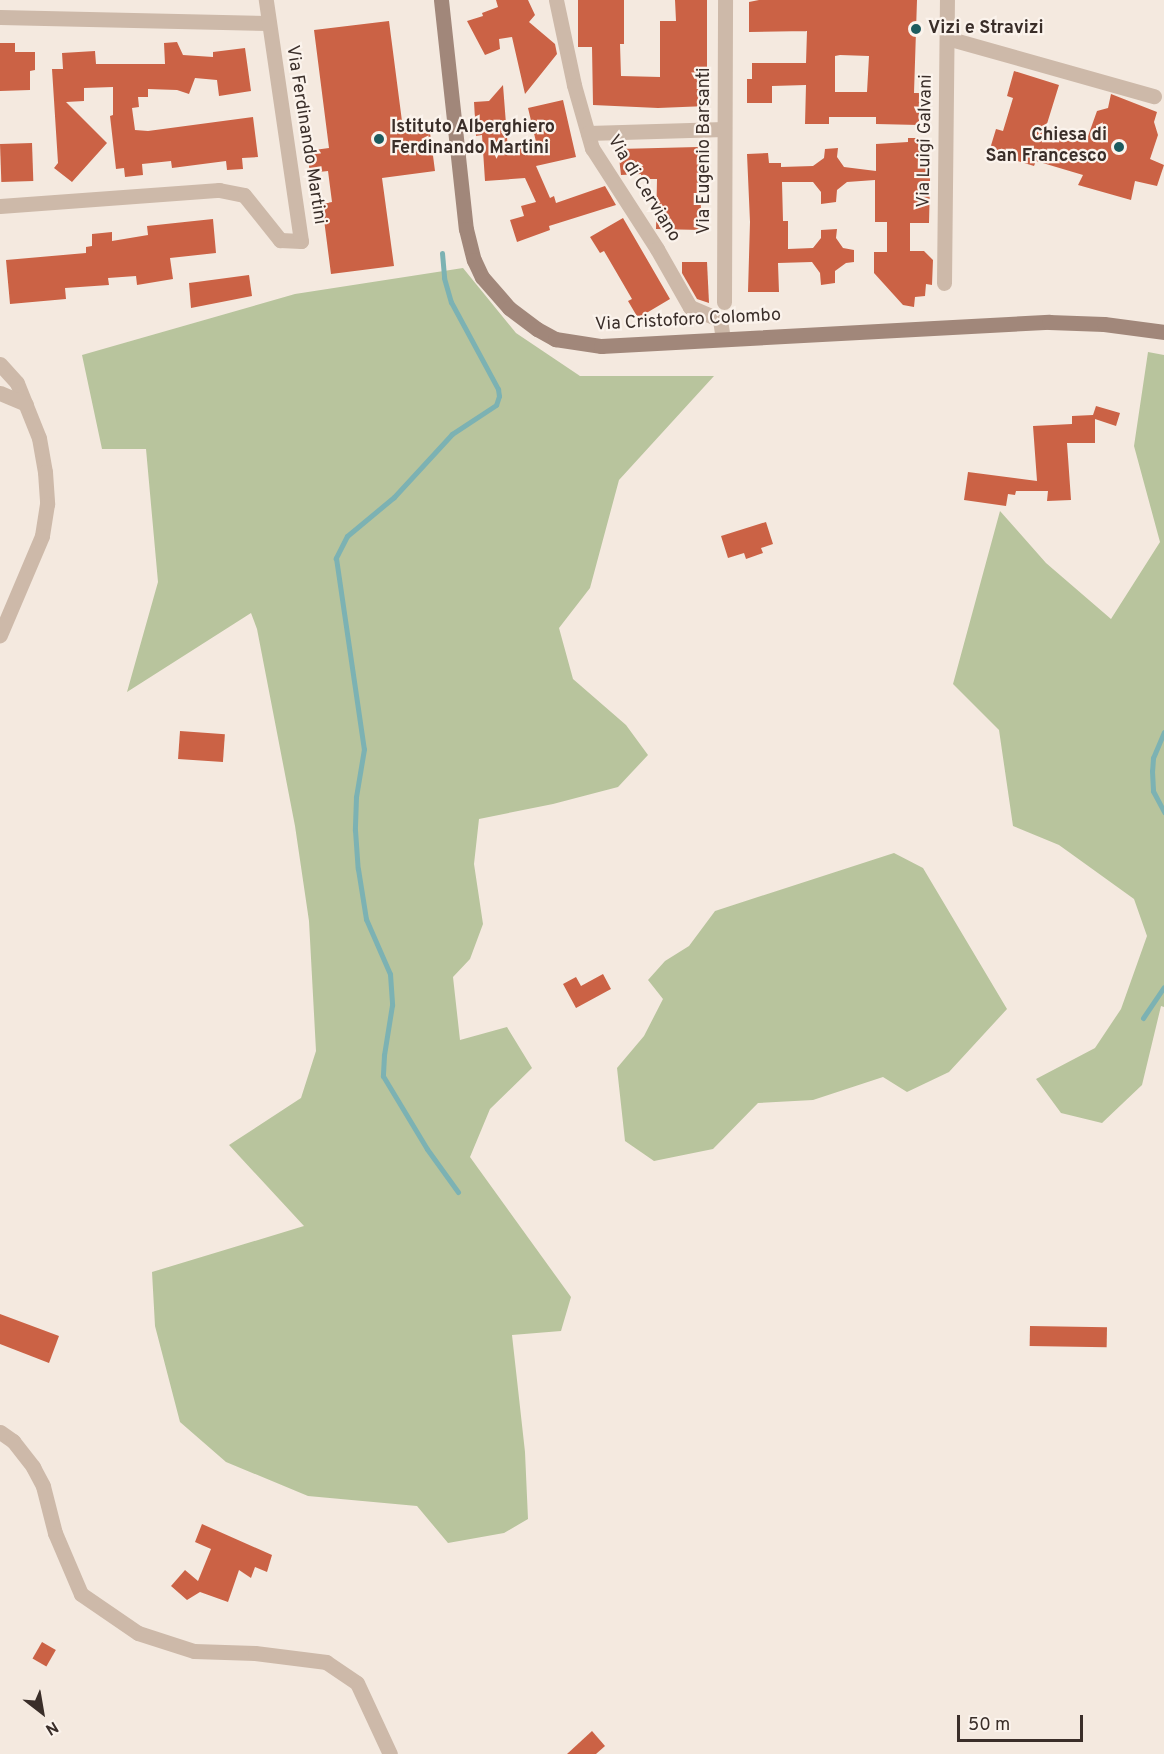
<!DOCTYPE html>
<html>
<head>
<meta charset="utf-8">
<style>
  body { margin:0 }
  #map { position:relative; width:1164px; height:1754px; overflow:hidden; background:#f4e9df; font-family:Overpass,sans-serif }
  div>[style] { position:absolute }
  .green>* { inset:0; background:#b8c49d }
  .stream>* { height:5px; margin:-2.5px; padding:0 2.5px; transform-origin:2.5px; border-radius:2.5px; background:#7cb2b3 }
  .building>* { inset:0; background:#cb6245; transform-origin:0 0 }
  .minor>* { height:15px; margin:-7.5px; padding:0 7.5px; transform-origin:7.5px; border-radius:7.5px; background:#cdb9a9 }
  .secondary>* { height:15px; margin:-7.5px; padding:0 7.5px; transform-origin:7.5px; border-radius:7.5px; background:#a1877a }
  .dots>* { width:16px; height:16px; translate:-50% -50%; box-sizing:border-box; border:3px solid #fbf3ec; border-radius:50% }
  span { translate:-50% -50%; white-space:nowrap; text-align:center; line-height:1.15; -webkit-text-stroke:4.5px #fbf3ec; paint-order:stroke }
  .poi-label { font-size:18px; color:#3a2e29; font-weight:700 }
  .left { translate:0 -50%; text-align:left }
  .right { translate:-100% -50%; text-align:right }
  .street-label { font-size:18px; color:#3a2e29 }
  .north { position:absolute; left:12px; top:1682px; width:60px; height:60px; -webkit-text-stroke:4px #fbf3ec; paint-order:stroke; rotate:149deg; font-size:16px; font-weight:700; line-height:24px; text-align:center; color:#3a2e29 }
  .north::after { content:''; display:block; margin:auto; width:21px; height:27px; background:#3a2e29; clip-path:polygon(50% 0,100% 100%,50% 72%,0 100%) }
  .scale { position:absolute; left:957px; top:1715px; width:126px; height:27px; box-sizing:border-box; border:3px solid #3a2e29; border-top:0; padding-left:8px; font-size:18px; line-height:21px; white-space:nowrap; color:#3a2e29; -webkit-text-stroke:4px #fbf3ec; paint-order:stroke }
</style>
</head>
<body>
<div id="map">
  <div class="green">
    <i style="clip-path:polygon(463px 268px,516px 333px,580px 376px,714px 376px,619px 480px,590px 588px,559px 628px,573px 679px,626px 725px,648px 755px,618px 787px,553px 804px,479px 819px,474px 864px,483px 924px,470px 959px,453px 977px,460px 1040px,507px 1027px,532px 1068px,490px 1109px,470px 1157px,571px 1297px,561px 1331px,512px 1335px,525px 1452px,528px 1519px,504px 1533px,448px 1543px,417px 1506px,308px 1496px,226px 1462px,180px 1422px,155px 1326px,152px 1272px,304px 1226px,229px 1145px,301px 1098px,316px 1051px,309px 921px,295px 826px,257px 629px,251px 613px,127px 692px,158px 582px,146px 449px,102px 449px,82px 355px,295px 294px)"></i>
    <i style="clip-path:polygon(1148px 352px,1164px 355px,1164px 1007px,1161px 1006px,1142px 1085px,1102px 1123px,1061px 1113px,1036px 1079px,1095px 1048px,1121px 1009px,1147px 936px,1134px 899px,1059px 845px,1013px 826px,999px 730px,953px 684px,1000px 511px,1046px 563px,1111px 619px,1160px 542px,1134px 446px)"></i>
    <i style="clip-path:polygon(894px 853px,923px 868px,1007px 1009px,949px 1072px,907px 1092px,883px 1077px,813px 1100px,758px 1103px,713px 1149px,654px 1161px,625px 1141px,617px 1068px,644px 1036px,663px 999px,648px 980px,665px 961px,689px 946px,715px 911px)"></i>
  </div>
  <div class="stream">
    <i style="left:442px;top:253px;width:25px;rotate:85deg"></i>
    <i style="left:444px;top:278px;width:25px;rotate:74deg"></i>
    <i style="left:451px;top:302px;width:99px;rotate:61.6deg"></i>
    <i style="left:498px;top:389px;width:7px;rotate:82deg"></i>
    <i style="left:499px;top:396px;width:9px;rotate:108deg"></i>
    <i style="left:496px;top:405px;width:53px;rotate:146.6deg"></i>
    <i style="left:452px;top:434px;width:86px;rotate:132.6deg"></i>
    <i style="left:394px;top:497px;width:61px;rotate:140.3deg"></i>
    <i style="left:347px;top:536px;width:25px;rotate:117deg"></i>
    <i style="left:336px;top:558px;width:193px;rotate:81.7deg"></i>
    <i style="left:364px;top:749px;width:49px;rotate:99.5deg"></i>
    <i style="left:356px;top:797px;width:33px;rotate:92deg"></i>
    <i style="left:355px;top:830px;width:39px;rotate:86deg"></i>
    <i style="left:358px;top:869px;width:51px;rotate:80.9deg"></i>
    <i style="left:366px;top:919px;width:60px;rotate:66.4deg"></i>
    <i style="left:390px;top:974px;width:31px;rotate:86deg"></i>
    <i style="left:392px;top:1005px;width:51px;rotate:99.1deg"></i>
    <i style="left:384px;top:1055px;width:21px;rotate:93deg"></i>
    <i style="left:383px;top:1076px;width:85px;rotate:58.9deg"></i>
    <i style="left:427px;top:1149px;width:53px;rotate:54.2deg"></i>
    <i style="left:1164px;top:732px;width:28px;rotate:113deg"></i>
    <i style="left:1153px;top:758px;width:13px;rotate:94deg"></i>
    <i style="left:1152px;top:771px;width:20px;rotate:87deg"></i>
    <i style="left:1153px;top:791px;width:24px;rotate:62deg"></i>
    <i style="left:1143px;top:1018px;width:37px;rotate:-56deg"></i>
  </div>
  <div class="building">
    <i style="clip-path:polygon(496px 0,528px 0,535px 15px,529px 22px,555px 44px,557px 54px,525px 94px,512px 37px,499px 39px,500px 49px,485px 55px,467px 21px,483px 16px,482px 13px,498px 7px)"></i>
    <i style="clip-path:polygon(578px 0,624px 0,624px 44px,620px 44px,621px 76px,660px 77px,660px 21px,676px 21px,675px 0,707px 0,707px 106px,658px 108px,593px 105px,592px 47px,578px 47px)"></i>
    <i style="clip-path:polygon(evenodd,759px 0,917px 0,914px 93px,919px 93px,919px 125px,876px 124px,876px 117px,829px 117px,829px 124px,805px 124px,806px 85px,772px 86px,772px 103px,747px 103px,747px 79px,752px 79px,752px 63px,806px 63px,807px 31px,749px 32px,749px 2px,759px 0,840px 55px,869px 56px,867px 92px,835px 92px,835px 56px,840px 55px)"></i>
    <i style="clip-path:polygon(389px 21px,403px 129px,429px 125px,435px 171px,382px 178px,394px 266px,331px 274px,322px 204px,332px 202px,328px 171px,310px 173px,307px 151px,329px 148px,314px 30px)"></i>
    <i style="clip-path:polygon(177px 42px,183px 55px,213px 57px,213px 52px,245px 48px,251px 91px,219px 96px,217px 80px,195px 78px,189px 94px,177px 90px,148px 89px,148px 97px,138px 97px,139px 107px,132px 108px,135px 130px,148px 131px,253px 117px,258px 157px,242px 158px,243px 169px,227px 170px,226px 161px,172px 168px,171px 161px,142px 164px,143px 175px,125px 177px,124px 168px,116px 169px,110px 116px,113px 115px,113px 87px,84px 88px,84px 101px,66px 102px,107px 143px,72px 182px,54px 168px,58px 163px,52px 69px,63px 69px,62px 53px,95px 51px,96px 64px,165px 64px,164px 43px)"></i>
    <i style="clip-path:polygon(0 43px,15px 43px,15px 52px,35px 52px,35px 70px,30px 71px,30px 90px,0 91px)"></i>
    <i style="clip-path:polygon(1014px 71px,1059px 85px,1046px 127px,1087px 139px,1097px 111px,1108px 108px,1111px 94px,1157px 112px,1154px 122px,1158px 135px,1150px 159px,1164px 165px,1157px 186px,1135px 181px,1131px 200px,1078px 185px,1083px 175px,1036px 161px,1034px 166px,989px 152px,996px 129px,1003px 131px,1013px 98px,1007px 96px)"></i>
    <i style="clip-path:polygon(503px 85px,508px 150px,537px 146px,528px 108px,563px 100px,576px 157px,536px 166px,550px 198px,554px 196px,556px 203px,605px 186px,616px 205px,549px 226px,550px 230px,517px 242px,510px 220px,524px 216px,521px 206px,536px 202px,525px 178px,485px 181px,482px 135px,476px 136px,474px 102px,489px 101px)"></i>
    <i style="clip-path:polygon(908px 138px,931px 138px,929px 223px,910px 223px,910px 251px,924px 251px,933px 260px,932px 285px,926px 284px,925px 296px,915px 297px,914px 307px,903px 305px,874px 273px,874px 252px,887px 252px,887px 222px,875px 222px,875px 180px,847px 182px,837px 190px,836px 202px,821px 204px,821px 192px,813px 182px,782px 182px,783px 221px,788px 221px,788px 249px,813px 248px,821px 238px,821px 230px,837px 229px,836px 238px,843px 248px,854px 250px,854px 262px,846px 263px,835px 271px,835px 283px,821px 285px,820px 273px,812px 262px,778px 263px,779px 292px,748px 292px,750px 222px,747px 154px,768px 153px,769px 163px,781px 163px,781px 167px,813px 166px,824px 158px,825px 149px,838px 148px,837px 157px,844px 167px,876px 171px,876px 144px,908px 142px)"></i>
    <i style="left:32px;top:143px;width:38px;height:32px;rotate:88deg"></i>
    <i style="clip-path:polygon(698px 147px,702px 230px,656px 229px,657px 179px,641px 179px,641px 174px,621px 175px,618px 149px)"></i>
    <i style="clip-path:polygon(623px 218px,670px 299px,638px 318px,628px 301px,632px 299px,604px 251px,600px 253px,590px 237px)"></i>
    <i style="clip-path:polygon(213px 219px,216px 253px,170px 258px,173px 279px,137px 285px,136px 276px,108px 278px,109px 285px,65px 288px,66px 299px,10px 304px,6px 260px,86px 253px,86px 247px,92px 246px,92px 234px,112px 232px,112px 241px,148px 235px,147px 226px)"></i>
    <i style="clip-path:polygon(682px 262px,707px 262px,709px 303px,697px 299px,682px 273px)"></i>
    <i style="clip-path:polygon(249px 275px,252px 296px,191px 308px,189px 283px)"></i>
    <i style="clip-path:polygon(1096px 406px,1120px 413px,1116px 426px,1095px 419px,1095px 443px,1067px 443px,1071px 500px,1047px 501px,1048px 491px,1016px 491px,1015px 495px,1008px 494px,1006px 506px,964px 500px,968px 472px,1037px 481px,1033px 426px,1072px 424px,1072px 416px,1093px 415px)"></i>
    <i style="clip-path:polygon(766px 522px,773px 544px,761px 548px,763px 553px,746px 559px,744px 553px,728px 558px,721px 536px)"></i>
    <i style="left:180px;top:731px;width:45px;height:28px;rotate:4deg"></i>
    <i style="clip-path:polygon(603px 974px,611px 989px,576px 1008px,563px 984px,576px 977px,581px 986px)"></i>
    <i style="clip-path:polygon(0 1314px,59px 1336px,49px 1363px,0 1344px)"></i>
    <i style="left:1030px;top:1326px;width:77px;height:20px;rotate:1deg"></i>
    <i style="clip-path:polygon(202px 1524px,272px 1555px,267px 1572px,255px 1567px,251px 1578px,239px 1570px,228px 1602px,200px 1592px,187px 1600px,171px 1586px,185px 1570px,198px 1581px,211px 1549px,195px 1542px)"></i>
    <i style="left:42px;top:1642px;width:16px;height:19px;rotate:30deg"></i>
    <i style="clip-path:polygon(592px 1731px,605px 1746px,596px 1754px,567px 1754px)"></i>
  </div>
  <div class="minor">
    <i style="left:556px;top:0;width:87px;rotate:78deg"></i>
    <i style="left:574px;top:85px;width:66px;rotate:74.1deg"></i>
    <i style="left:592px;top:148px;width:120px;rotate:57.2deg"></i>
    <i style="left:657px;top:249px;width:67px;rotate:60.4deg"></i>
    <i style="left:690px;top:307px;width:33px;rotate:23deg"></i>
    <i style="left:720px;top:320px;width:19px;rotate:81deg"></i>
    <i style="left:0;top:17px;width:269px;rotate:1.3deg"></i>
    <i style="left:947px;top:38px;width:215px;rotate:15.7deg"></i>
    <i style="left:588px;top:133px;width:136px;rotate:-1.7deg"></i>
    <i style="left:0;top:206px;width:220px;rotate:-4.2deg"></i>
    <i style="left:219px;top:190px;width:25px;rotate:11deg"></i>
    <i style="left:244px;top:195px;width:58px;rotate:51.3deg"></i>
    <i style="left:280px;top:240px;width:21px;rotate:3deg"></i>
    <i style="left:301px;top:241px;width:244px;rotate:-98.3deg"></i>
    <i style="left:944px;top:283px;width:283px;rotate:-89.4deg"></i>
    <i style="left:724px;top:302px;width:302px;rotate:-89.8deg"></i>
    <i style="left:0;top:364px;width:25px;rotate:48deg"></i>
    <i style="left:17px;top:383px;width:59px;rotate:68.2deg"></i>
    <i style="left:39px;top:438px;width:35px;rotate:80deg"></i>
    <i style="left:45px;top:472px;width:32px;rotate:86deg"></i>
    <i style="left:47px;top:504px;width:32px;rotate:99deg"></i>
    <i style="left:42px;top:536px;width:108px;rotate:113deg"></i>
    <i style="left:0;top:393px;width:28px;rotate:23deg"></i>
    <i style="left:0;top:1432px;width:16px;rotate:35deg"></i>
    <i style="left:13px;top:1441px;width:33px;rotate:52deg"></i>
    <i style="left:33px;top:1467px;width:21px;rotate:62deg"></i>
    <i style="left:43px;top:1486px;width:49px;rotate:75.7deg"></i>
    <i style="left:55px;top:1533px;width:66px;rotate:66.9deg"></i>
    <i style="left:81px;top:1594px;width:69px;rotate:34.4deg"></i>
    <i style="left:138px;top:1633px;width:59px;rotate:17.8deg"></i>
    <i style="left:194px;top:1651px;width:61px;rotate:1.9deg"></i>
    <i style="left:255px;top:1653px;width:72px;rotate:7.2deg"></i>
    <i style="left:326px;top:1662px;width:37px;rotate:34deg"></i>
    <i style="left:357px;top:1683px;width:78px;rotate:65.1deg"></i>
  </div>
  <div class="secondary">
    <i style="left:441px;top:0;width:230px;rotate:83.8deg"></i>
    <i style="left:466px;top:229px;width:32px;rotate:76deg"></i>
    <i style="left:474px;top:260px;width:19px;rotate:65deg"></i>
    <i style="left:482px;top:277px;width:41px;rotate:48.9deg"></i>
    <i style="left:509px;top:308px;width:35px;rotate:37deg"></i>
    <i style="left:537px;top:329px;width:21px;rotate:29deg"></i>
    <i style="left:555px;top:339px;width:47px;rotate:8.7deg"></i>
    <i style="left:601px;top:346px;width:449px;rotate:-3.1deg"></i>
    <i style="left:1049px;top:322px;width:55px;rotate:2.1deg"></i>
    <i style="left:1104px;top:324px;width:61px;rotate:7.6deg"></i>
  </div>
  <div class="dots">
    <i style="left:916px;top:29px;background:#1d5b5e"></i>
    <i style="left:379px;top:139px;background:#1d5b5e"></i>
    <i style="left:1119px;top:147px;background:#1d5b5e"></i>
  </div>
  <div class="poi-label">
    <span class="left" style="left:928px;top:29px">Vizi e Stravizi</span>
    <span class="left" style="left:391px;top:139px">Istituto Alberghiero<br>Ferdinando Martini</span>
    <span class="right" style="left:1107px;top:147px">Chiesa di<br>San Francesco</span>
  </div>
  <div class="street-label">
    <span style="left:305px;top:135px;rotate:81deg">Via Ferdinando Martini</span>
    <span style="left:926px;top:141px;rotate:-89deg">Via Luigi Galvani</span>
    <span style="left:705px;top:151px;rotate:-90deg">Via Eugenio Barsanti</span>
    <span style="left:643px;top:189px;rotate:58deg">Via di Cerviano</span>
    <span style="left:688px;top:321px;rotate:-3deg">Via Cristoforo Colombo</span>
  </div>
  <div class="north">N</div>
  <div class="scale">50 m</div>
</div>
</body>
</html>
